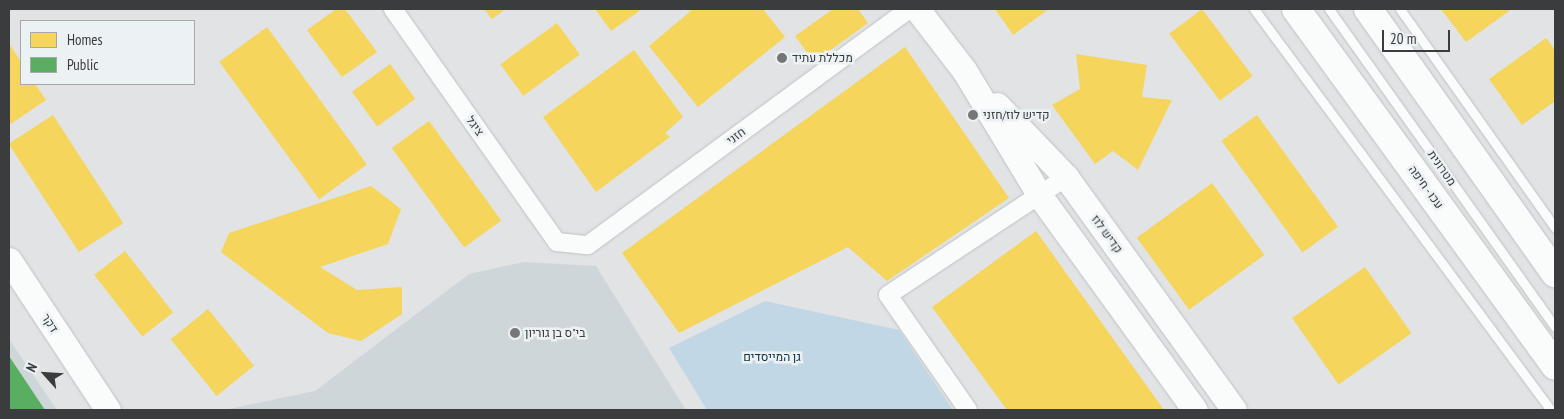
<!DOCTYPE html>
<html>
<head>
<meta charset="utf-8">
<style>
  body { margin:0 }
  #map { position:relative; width:1564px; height:419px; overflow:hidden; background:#e1e3e5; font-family:"PT Sans Narrow",Heebo,sans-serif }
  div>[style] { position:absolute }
  .built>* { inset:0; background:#cfd6da }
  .green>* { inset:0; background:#c2d7e6 }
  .homes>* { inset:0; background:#f6d55c; transform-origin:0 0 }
  .public>* { inset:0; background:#5aae61 }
  .roads { filter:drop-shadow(0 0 1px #bfc1c2) drop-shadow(0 0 1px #bfc1c2) }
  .lane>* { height:9px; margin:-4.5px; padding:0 4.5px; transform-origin:4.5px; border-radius:4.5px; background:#fafbfb }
  .street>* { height:18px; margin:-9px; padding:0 9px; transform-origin:9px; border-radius:9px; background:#fafbfb }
  .secondary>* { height:25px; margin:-12.5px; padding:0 12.5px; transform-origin:12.5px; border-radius:12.5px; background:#fafbfb }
  .highway>* { height:28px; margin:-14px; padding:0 14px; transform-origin:14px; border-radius:14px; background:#fafbfb }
  .dots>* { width:14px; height:14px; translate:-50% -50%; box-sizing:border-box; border:2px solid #ecf1f4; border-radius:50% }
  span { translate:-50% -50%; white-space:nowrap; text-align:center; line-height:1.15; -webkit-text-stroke:5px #ecf1f4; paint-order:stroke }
  .poi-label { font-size:12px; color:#3a3c3e }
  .left { translate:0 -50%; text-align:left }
  .street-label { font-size:12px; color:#3a3c3e }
  .park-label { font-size:12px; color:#0c3144 }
  .frame { position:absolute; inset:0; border:10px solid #3a3c3e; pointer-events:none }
  .legend { position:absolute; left:20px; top:20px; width:175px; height:65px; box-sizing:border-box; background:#ecf1f4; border:1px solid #a5a9ab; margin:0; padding:6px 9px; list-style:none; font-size:15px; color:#3a3c3e }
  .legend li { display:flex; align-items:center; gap:10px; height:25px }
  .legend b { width:25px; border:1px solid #a5a9ab }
  .north { position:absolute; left:20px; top:349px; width:50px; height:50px; -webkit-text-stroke:4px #ecf1f4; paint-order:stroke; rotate:296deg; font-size:14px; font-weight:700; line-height:20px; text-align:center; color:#3a3c3e }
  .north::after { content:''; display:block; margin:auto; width:18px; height:22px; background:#3a3c3e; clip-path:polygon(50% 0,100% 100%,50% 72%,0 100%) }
  .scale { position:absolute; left:1382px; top:30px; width:68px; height:22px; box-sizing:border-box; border:2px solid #3a3c3e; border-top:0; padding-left:6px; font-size:15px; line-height:18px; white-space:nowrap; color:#3a3c3e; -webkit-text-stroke:4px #ecf1f4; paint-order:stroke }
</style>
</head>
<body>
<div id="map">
  <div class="built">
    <i style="clip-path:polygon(524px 262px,596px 266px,686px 410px,224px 410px,315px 391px,469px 274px)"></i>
    <i style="clip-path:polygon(9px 339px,57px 410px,9px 410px)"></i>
  </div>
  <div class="green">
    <i style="clip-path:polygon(765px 301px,899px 330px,953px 410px,707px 410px,669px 348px)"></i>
  </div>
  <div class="homes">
    <i style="clip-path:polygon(336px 9px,345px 9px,377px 52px,342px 77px,307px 30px)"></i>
    <i style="clip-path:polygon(484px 9px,506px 9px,492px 19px)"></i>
    <i style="clip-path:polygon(595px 9px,642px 9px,611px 31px)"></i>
    <i style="clip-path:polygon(693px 9px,763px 9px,785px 37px,698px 107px,649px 46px)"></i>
    <i style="clip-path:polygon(833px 9px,858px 9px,868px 23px,814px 62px,795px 36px)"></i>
    <i style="clip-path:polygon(995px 9px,1049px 9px,1013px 35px)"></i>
    <i style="left:1202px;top:9px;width:84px;height:41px;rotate:53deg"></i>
    <i style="clip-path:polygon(1441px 9px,1512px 9px,1466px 42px)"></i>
    <i style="left:557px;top:23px;width:39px;height:70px;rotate:54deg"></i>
    <i style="left:267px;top:27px;width:170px;height:59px;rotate:54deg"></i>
    <i style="clip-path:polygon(1546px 38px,1555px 50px,1555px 101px,1522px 125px,1489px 79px)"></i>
    <i style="clip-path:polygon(9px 43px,21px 62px,21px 84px,35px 84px,46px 100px,9px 125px)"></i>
    <i style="clip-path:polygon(905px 47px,1009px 198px,887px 281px,848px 247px,679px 333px,622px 253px)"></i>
    <i style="clip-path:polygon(634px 50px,683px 117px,665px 133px,670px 137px,596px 192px,543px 117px)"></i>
    <i style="clip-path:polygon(1076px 54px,1147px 65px,1142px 97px,1172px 100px,1138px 170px,1113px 151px,1095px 164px,1052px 105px,1080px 89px)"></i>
    <i style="left:390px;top:64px;width:43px;height:47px;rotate:54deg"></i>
    <i style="left:53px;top:115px;width:129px;height:53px;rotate:57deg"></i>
    <i style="left:1257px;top:115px;width:138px;height:44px;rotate:54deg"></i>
    <i style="left:429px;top:121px;width:123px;height:46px;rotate:54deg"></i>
    <i style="left:1212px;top:183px;width:89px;height:93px;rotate:54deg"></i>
    <i style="clip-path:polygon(371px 186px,401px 209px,388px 244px,320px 267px,357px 290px,402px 287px,402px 314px,361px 341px,328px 333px,221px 252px,229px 233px)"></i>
    <i style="clip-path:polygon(1036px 231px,1164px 410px,1007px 410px,932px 307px)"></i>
    <i style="left:125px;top:251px;width:78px;height:39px;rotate:52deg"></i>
    <i style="left:1365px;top:267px;width:81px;height:89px;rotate:55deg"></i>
    <i style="left:208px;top:309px;width:73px;height:48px;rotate:51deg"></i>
  </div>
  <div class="public">
    <i style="clip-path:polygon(9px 356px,45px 410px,9px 410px)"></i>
  </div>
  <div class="roads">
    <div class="lane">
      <i style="left:1254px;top:9px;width:499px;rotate:53.5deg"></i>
      <i style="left:1329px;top:9px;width:390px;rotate:54.6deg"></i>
      <i style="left:1400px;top:9px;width:268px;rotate:54.7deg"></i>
    </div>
    <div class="street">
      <i style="left:393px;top:9px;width:285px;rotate:54.9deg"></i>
      <i style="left:557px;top:242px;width:31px;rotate:6deg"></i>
      <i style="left:588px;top:245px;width:398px;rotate:-36.3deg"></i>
      <i style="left:968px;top:410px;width:140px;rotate:-124.8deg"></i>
      <i style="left:888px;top:295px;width:214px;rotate:-33.5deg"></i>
    </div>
    <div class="secondary">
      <i style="left:917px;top:9px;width:77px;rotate:52.4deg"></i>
      <i style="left:964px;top:70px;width:147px;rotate:58.9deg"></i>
      <i style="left:1040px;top:196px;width:264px;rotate:54.1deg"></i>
      <i style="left:997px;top:105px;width:100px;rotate:46.2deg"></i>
      <i style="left:1066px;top:177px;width:287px;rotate:54.2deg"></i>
      <i style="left:9px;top:260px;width:180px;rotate:56.6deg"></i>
    </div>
    <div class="highway">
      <i style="left:1296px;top:9px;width:441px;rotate:54deg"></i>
      <i style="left:1368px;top:9px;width:324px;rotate:54.7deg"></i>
    </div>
  </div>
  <div class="dots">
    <i style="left:782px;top:58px;background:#747678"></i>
    <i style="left:973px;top:115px;background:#747678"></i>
    <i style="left:515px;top:333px;background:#747678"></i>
  </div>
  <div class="poi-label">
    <span class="left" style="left:792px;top:58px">מכללת עתיד</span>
    <span class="left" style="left:983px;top:115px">קדיש לוז/חזני</span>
    <span class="left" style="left:525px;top:333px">בי"ס בן גוריון</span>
  </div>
  <div class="street-label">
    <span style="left:475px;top:126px;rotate:55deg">ציגל</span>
    <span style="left:736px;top:136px;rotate:-36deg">חזני</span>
    <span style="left:1442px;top:168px;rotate:55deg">מטרונית</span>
    <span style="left:1426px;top:187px;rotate:54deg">עכו - חיפה</span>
    <span style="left:1107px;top:234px;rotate:54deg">קדיש לוז</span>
    <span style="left:50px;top:323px;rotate:57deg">דקר</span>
  </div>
  <div class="park-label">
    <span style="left:772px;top:357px">גן המייסדים</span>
  </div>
  <div class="frame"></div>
  <ul class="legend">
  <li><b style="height:14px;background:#f6d55c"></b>Homes</li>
  <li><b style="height:14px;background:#5aae61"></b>Public</li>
  </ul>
  <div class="north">N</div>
  <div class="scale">20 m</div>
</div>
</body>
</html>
